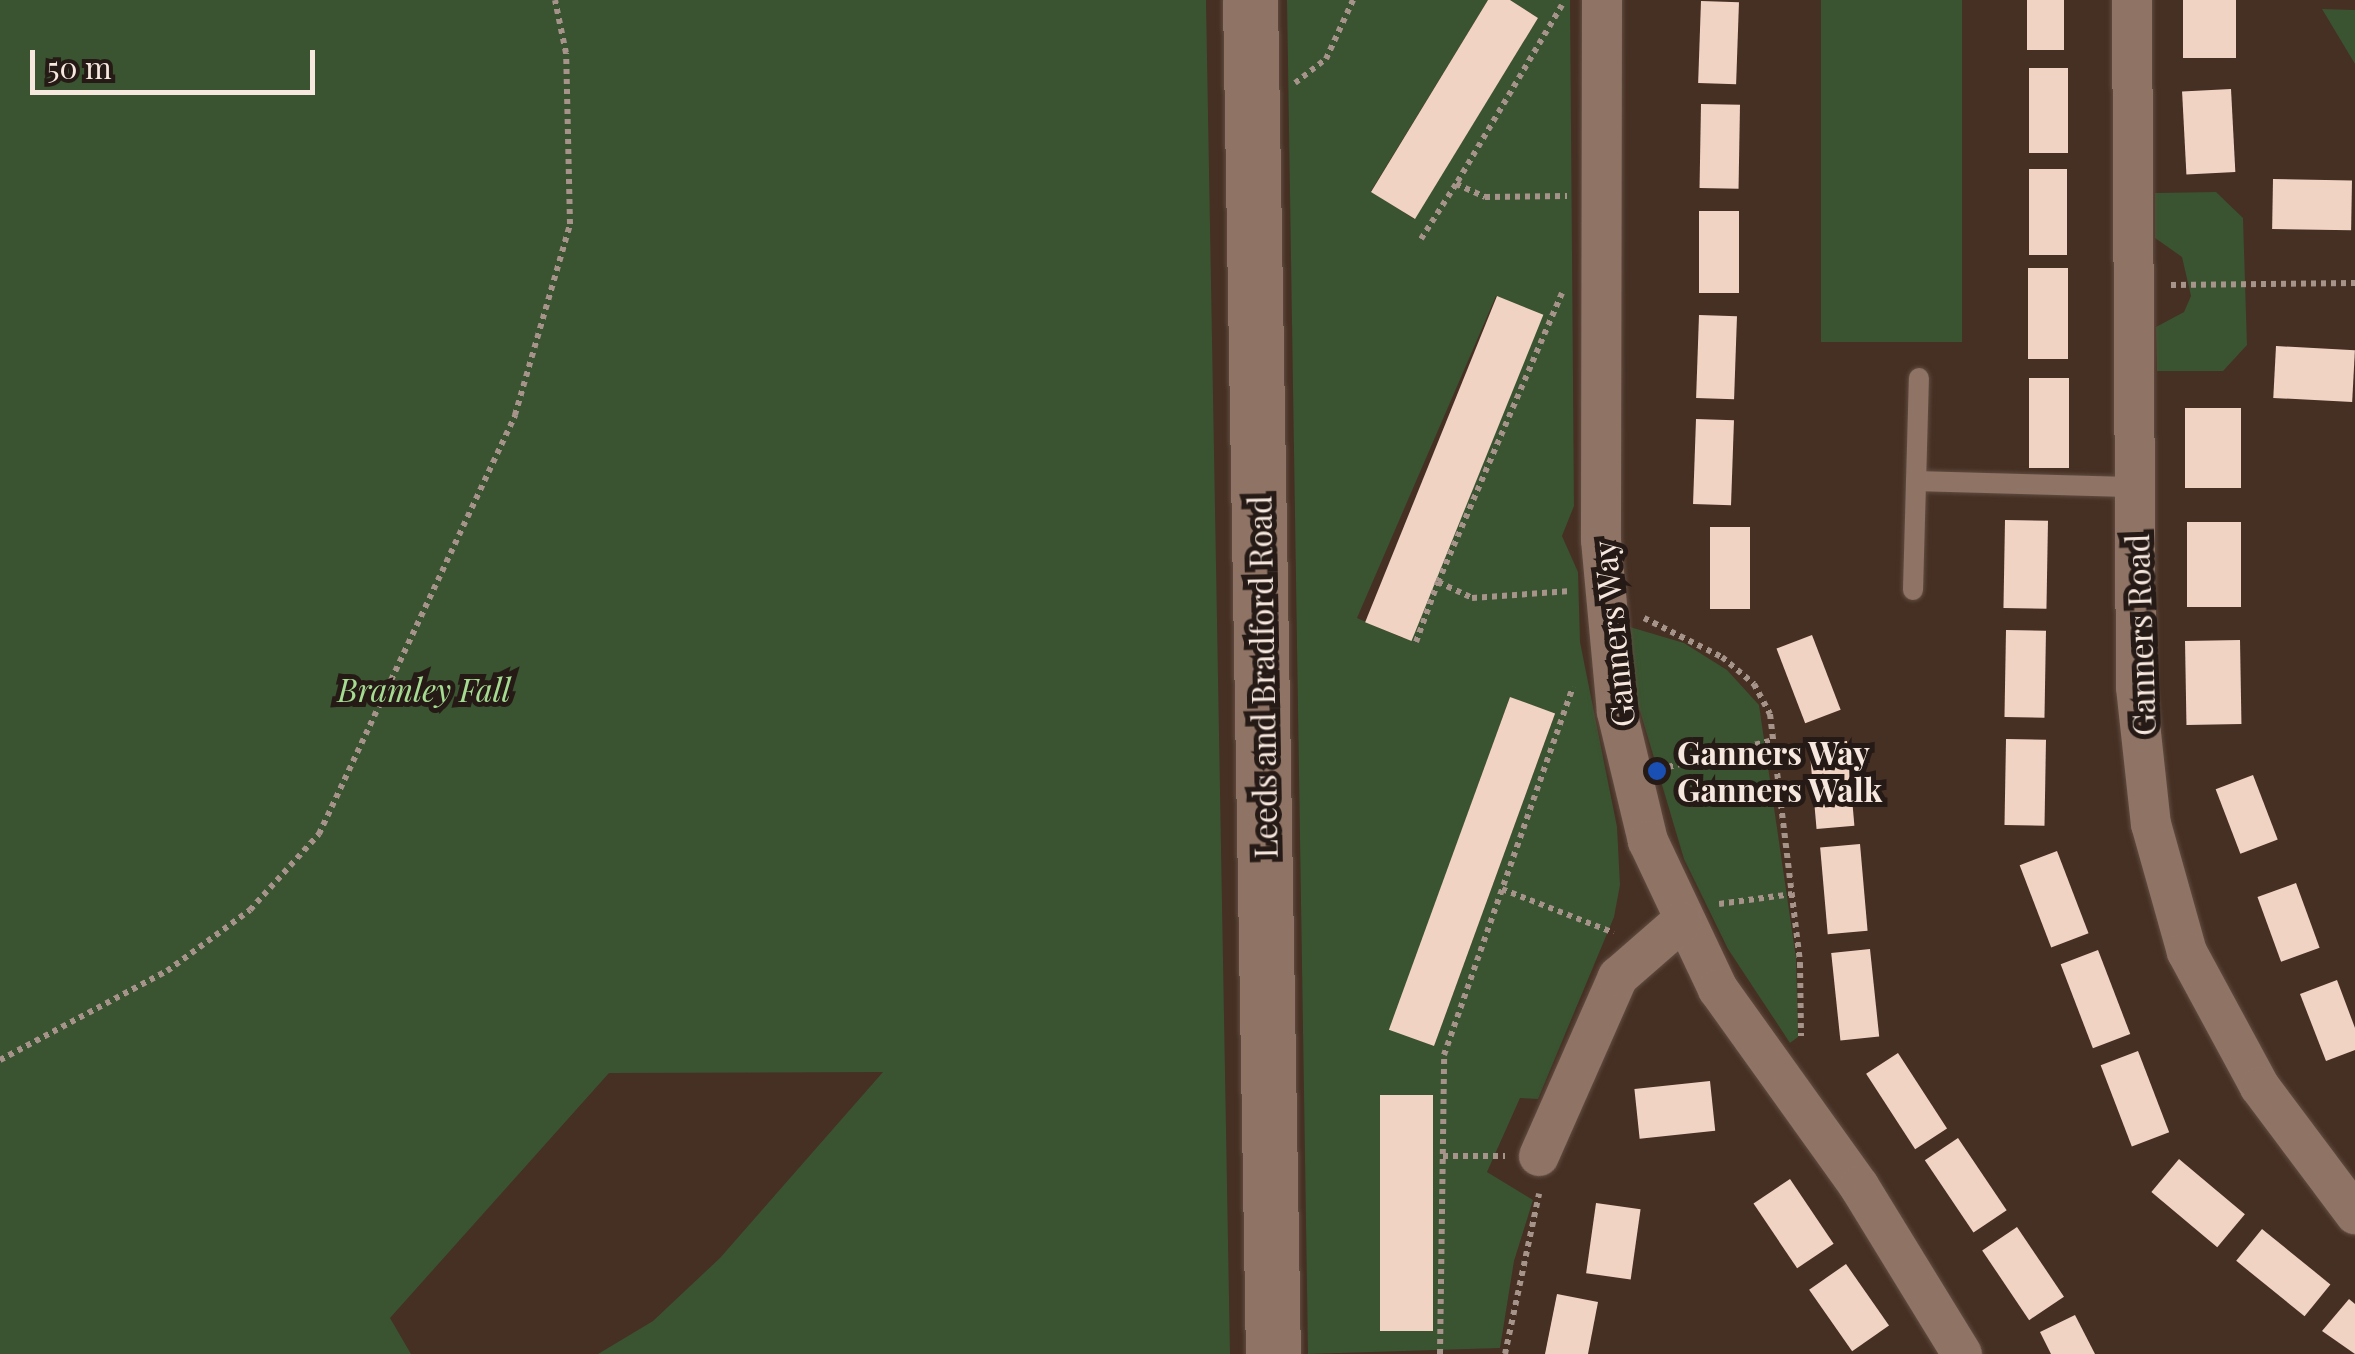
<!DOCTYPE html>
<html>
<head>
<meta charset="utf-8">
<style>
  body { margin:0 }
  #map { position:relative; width:2355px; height:1354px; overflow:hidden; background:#462f23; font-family:"Playfair Display",serif }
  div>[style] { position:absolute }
  .green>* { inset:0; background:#3a5330; transform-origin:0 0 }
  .building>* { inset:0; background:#f1d3c4; transform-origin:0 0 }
  .path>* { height:6px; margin-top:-3px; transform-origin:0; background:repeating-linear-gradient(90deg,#a69389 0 5px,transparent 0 10px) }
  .roads { filter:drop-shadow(0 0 2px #614d42) drop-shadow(0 0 2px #614d42) }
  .service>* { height:20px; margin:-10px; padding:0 10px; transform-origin:10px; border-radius:10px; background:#8f7466 }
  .minor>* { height:40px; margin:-20px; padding:0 20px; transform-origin:20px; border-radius:20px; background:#8f7466 }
  .secondary>* { height:55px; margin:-27.5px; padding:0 27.5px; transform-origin:27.5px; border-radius:27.5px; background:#8f7466 }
  .dots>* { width:28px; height:28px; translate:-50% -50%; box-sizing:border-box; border:5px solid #251a15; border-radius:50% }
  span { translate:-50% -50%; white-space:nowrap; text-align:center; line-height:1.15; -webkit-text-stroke:10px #251a15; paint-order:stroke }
  .street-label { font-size:32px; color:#f6e7df }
  .park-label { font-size:32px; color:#a5dc91; font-style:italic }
  .poi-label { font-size:32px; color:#f6e7df; font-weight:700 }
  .left { translate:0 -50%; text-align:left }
  .scale { position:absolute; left:30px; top:50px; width:285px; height:45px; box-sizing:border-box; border:5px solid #f6e7df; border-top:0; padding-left:12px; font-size:30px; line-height:35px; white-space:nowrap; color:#f6e7df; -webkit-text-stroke:8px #251a15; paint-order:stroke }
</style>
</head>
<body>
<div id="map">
  <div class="green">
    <i style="clip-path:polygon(0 0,1206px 0,1230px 1354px,598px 1354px,653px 1321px,720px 1258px,883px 1072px,609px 1073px,390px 1318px,411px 1354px,0 1354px)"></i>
    <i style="clip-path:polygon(evenodd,1287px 0,1488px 0,1371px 191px,1414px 219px,1538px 18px,1510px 0,1570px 0,1574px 506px,1562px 536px,1578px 572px,1580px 642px,1617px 827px,1620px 885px,1614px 917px,1538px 1099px,1520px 1098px,1487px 1172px,1533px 1200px,1514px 1261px,1500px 1348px,1308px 1354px,1287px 0,1496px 296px,1542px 316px,1403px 638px,1357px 618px,1496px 296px,1287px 0,1510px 697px,1555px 714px,1434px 1046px,1390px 1029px,1510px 697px)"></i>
    <i style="left:1821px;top:0;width:141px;height:342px"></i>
    <i style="clip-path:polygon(2322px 9px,2355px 10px,2355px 64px)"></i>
    <i style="clip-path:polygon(2216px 192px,2243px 218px,2247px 345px,2223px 371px,2157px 371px,2156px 327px,2184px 312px,2191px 296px,2182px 257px,2155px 238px,2155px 193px)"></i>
    <i style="clip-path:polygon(1630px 627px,1684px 643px,1727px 670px,1759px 705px,1796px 958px,1798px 1037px,1790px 1043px,1728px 949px,1684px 859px,1638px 704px)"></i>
  </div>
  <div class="building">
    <i style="clip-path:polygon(1488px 0,1510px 0,1538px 18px,1415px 219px,1371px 192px)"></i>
    <i style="left:2027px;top:0;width:37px;height:50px"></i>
    <i style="left:2183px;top:0;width:53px;height:58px"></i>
    <i style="left:1701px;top:1px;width:38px;height:82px;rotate:2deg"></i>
    <i style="left:2029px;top:68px;width:39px;height:85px"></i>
    <i style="left:2231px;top:89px;width:83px;height:49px;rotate:87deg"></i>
    <i style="left:1701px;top:104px;width:39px;height:84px;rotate:1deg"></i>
    <i style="left:2029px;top:169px;width:38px;height:86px"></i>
    <i style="left:2273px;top:179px;width:79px;height:50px;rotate:1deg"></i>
    <i style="left:1699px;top:211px;width:40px;height:82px"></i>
    <i style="left:2028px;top:268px;width:40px;height:91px"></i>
    <i style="left:1497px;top:296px;width:50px;height:352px;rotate:22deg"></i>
    <i style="left:1699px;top:315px;width:38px;height:83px;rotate:2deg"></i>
    <i style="left:2276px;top:346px;width:79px;height:52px;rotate:3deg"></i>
    <i style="left:2029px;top:378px;width:40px;height:90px"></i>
    <i style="left:2241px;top:408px;width:80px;height:56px;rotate:90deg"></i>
    <i style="left:1696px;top:419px;width:38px;height:85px;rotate:2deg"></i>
    <i style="left:2005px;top:520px;width:43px;height:88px;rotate:1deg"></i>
    <i style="left:2187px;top:522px;width:54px;height:85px"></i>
    <i style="left:1710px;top:527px;width:40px;height:82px"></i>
    <i style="left:2006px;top:630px;width:40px;height:87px;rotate:1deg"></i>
    <i style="left:1812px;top:635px;width:80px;height:38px;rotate:69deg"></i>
    <i style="left:2240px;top:640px;width:84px;height:55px;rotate:89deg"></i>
    <i style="left:1510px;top:697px;width:48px;height:354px;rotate:20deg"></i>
    <i style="left:2006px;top:739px;width:40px;height:86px;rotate:1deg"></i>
    <i style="left:1847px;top:741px;width:85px;height:38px;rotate:85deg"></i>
    <i style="left:2253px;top:775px;width:69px;height:40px;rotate:69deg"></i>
    <i style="left:1860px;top:844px;width:87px;height:40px;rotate:85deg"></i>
    <i style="left:2057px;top:851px;width:88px;height:40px;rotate:69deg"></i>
    <i style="left:2296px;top:883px;width:69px;height:41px;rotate:70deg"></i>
    <i style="left:1870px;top:949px;width:88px;height:39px;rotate:84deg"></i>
    <i style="left:2098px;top:950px;width:90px;height:40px;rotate:69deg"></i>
    <i style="clip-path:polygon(2337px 980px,2355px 1028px,2355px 1050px,2326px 1061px,2300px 994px)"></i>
    <i style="left:2138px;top:1051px;width:87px;height:40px;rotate:69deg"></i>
    <i style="left:1898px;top:1053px;width:90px;height:38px;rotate:57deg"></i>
    <i style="left:1710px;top:1081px;width:50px;height:76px;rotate:84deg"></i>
    <i style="left:1380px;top:1095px;width:53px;height:236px"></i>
    <i style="left:1958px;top:1138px;width:87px;height:40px;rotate:56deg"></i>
    <i style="left:2179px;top:1159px;width:86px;height:43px;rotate:40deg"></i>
    <i style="left:1790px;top:1179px;width:78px;height:44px;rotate:56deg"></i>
    <i style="left:1596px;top:1203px;width:45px;height:71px;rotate:8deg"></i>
    <i style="left:2017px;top:1227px;width:84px;height:42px;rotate:56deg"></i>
    <i style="left:2262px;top:1229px;width:88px;height:41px;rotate:39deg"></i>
    <i style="left:1846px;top:1264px;width:75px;height:45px;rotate:55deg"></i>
    <i style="clip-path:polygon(1557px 1294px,1598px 1302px,1588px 1354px,1545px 1354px)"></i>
    <i style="clip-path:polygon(2349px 1299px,2355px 1304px,2355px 1354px,2322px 1331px)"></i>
    <i style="clip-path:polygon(2075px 1315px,2095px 1354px,2051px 1354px,2040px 1332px)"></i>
  </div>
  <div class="path">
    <i style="left:1562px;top:5px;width:208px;rotate:120.6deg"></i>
    <i style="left:1456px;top:184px;width:32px;rotate:24deg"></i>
    <i style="left:1485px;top:197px;width:82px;rotate:-0.7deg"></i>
    <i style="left:1295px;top:83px;width:39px;rotate:-38deg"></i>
    <i style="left:1326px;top:59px;width:65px;rotate:-65.4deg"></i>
    <i style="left:1421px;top:239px;width:65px;rotate:-57.5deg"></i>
    <i style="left:2171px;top:285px;width:184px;rotate:-0.6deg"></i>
    <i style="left:1562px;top:293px;width:314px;rotate:113.2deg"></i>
    <i style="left:1438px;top:582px;width:38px;rotate:25deg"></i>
    <i style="left:1472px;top:598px;width:99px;rotate:-4deg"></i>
    <i style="left:1644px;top:618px;width:87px;rotate:26.6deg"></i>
    <i style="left:1722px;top:657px;width:42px;rotate:40.2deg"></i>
    <i style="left:1754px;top:684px;width:34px;rotate:62deg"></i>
    <i style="left:1770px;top:714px;width:251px;rotate:83.1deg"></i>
    <i style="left:1800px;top:963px;width:73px;rotate:89.2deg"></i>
    <i style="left:1416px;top:642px;width:64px;rotate:-69.9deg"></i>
    <i style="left:1668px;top:767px;width:108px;rotate:-14.4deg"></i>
    <i style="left:1502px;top:889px;width:120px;rotate:21.4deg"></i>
    <i style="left:1719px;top:904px;width:74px;rotate:-7.8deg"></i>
    <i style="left:0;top:1060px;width:189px;rotate:-28.1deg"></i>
    <i style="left:167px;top:971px;width:103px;rotate:-36.3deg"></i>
    <i style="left:250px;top:910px;width:103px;rotate:-47.8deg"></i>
    <i style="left:319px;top:834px;width:463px;rotate:-64.9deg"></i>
    <i style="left:515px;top:415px;width:199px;rotate:-73.9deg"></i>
    <i style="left:570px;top:224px;width:171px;rotate:-91.3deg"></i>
    <i style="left:566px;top:53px;width:54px;rotate:-101.7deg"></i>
    <i style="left:1443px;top:1156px;width:62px"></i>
    <i style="left:1440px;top:1354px;width:299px;rotate:-89.2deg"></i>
    <i style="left:1444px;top:1055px;width:390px;rotate:-70.7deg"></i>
    <i style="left:1505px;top:1354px;width:164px;rotate:-78deg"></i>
  </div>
  <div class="roads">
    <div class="service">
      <i style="left:1916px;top:481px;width:220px;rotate:1.6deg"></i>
      <i style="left:1913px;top:590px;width:212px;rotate:-88.4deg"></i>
    </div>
    <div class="minor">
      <i style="left:1602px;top:0;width:540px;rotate:90.11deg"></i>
      <i style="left:1601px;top:540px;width:173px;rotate:84.7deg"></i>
      <i style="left:1617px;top:712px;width:133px;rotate:76.5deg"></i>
      <i style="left:1648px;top:841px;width:164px;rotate:64.7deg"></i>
      <i style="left:1718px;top:989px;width:242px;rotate:54.4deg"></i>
      <i style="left:1859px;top:1186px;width:197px;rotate:58.5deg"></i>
      <i style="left:2132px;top:0;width:687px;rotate:89.67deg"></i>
      <i style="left:2136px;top:687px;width:138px;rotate:83.8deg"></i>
      <i style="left:2151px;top:824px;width:133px;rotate:74.3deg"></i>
      <i style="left:2187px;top:952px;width:153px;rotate:61.6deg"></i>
      <i style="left:2260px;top:1087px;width:159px;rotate:53.2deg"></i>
      <i style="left:1539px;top:1156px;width:196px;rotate:-66.2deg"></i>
      <i style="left:1618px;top:977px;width:84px;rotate:-41.1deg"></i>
    </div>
    <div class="secondary">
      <i style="left:1250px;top:0;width:1354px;rotate:89.03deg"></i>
    </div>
  </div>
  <div class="dots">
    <i style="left:1657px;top:771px;background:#1a4fb4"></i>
  </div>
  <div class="street-label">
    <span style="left:1613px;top:634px;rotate:-96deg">Ganners Way</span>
    <span style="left:2140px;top:635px;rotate:-92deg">Ganners Road</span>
    <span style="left:1262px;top:677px;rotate:-91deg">Leeds and Bradford Road</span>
  </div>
  <div class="park-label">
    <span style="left:424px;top:689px">Bramley Fall</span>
  </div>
  <div class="poi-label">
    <span class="left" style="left:1677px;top:771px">Ganners Way<br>Ganners Walk</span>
  </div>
  <div class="scale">50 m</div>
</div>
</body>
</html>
